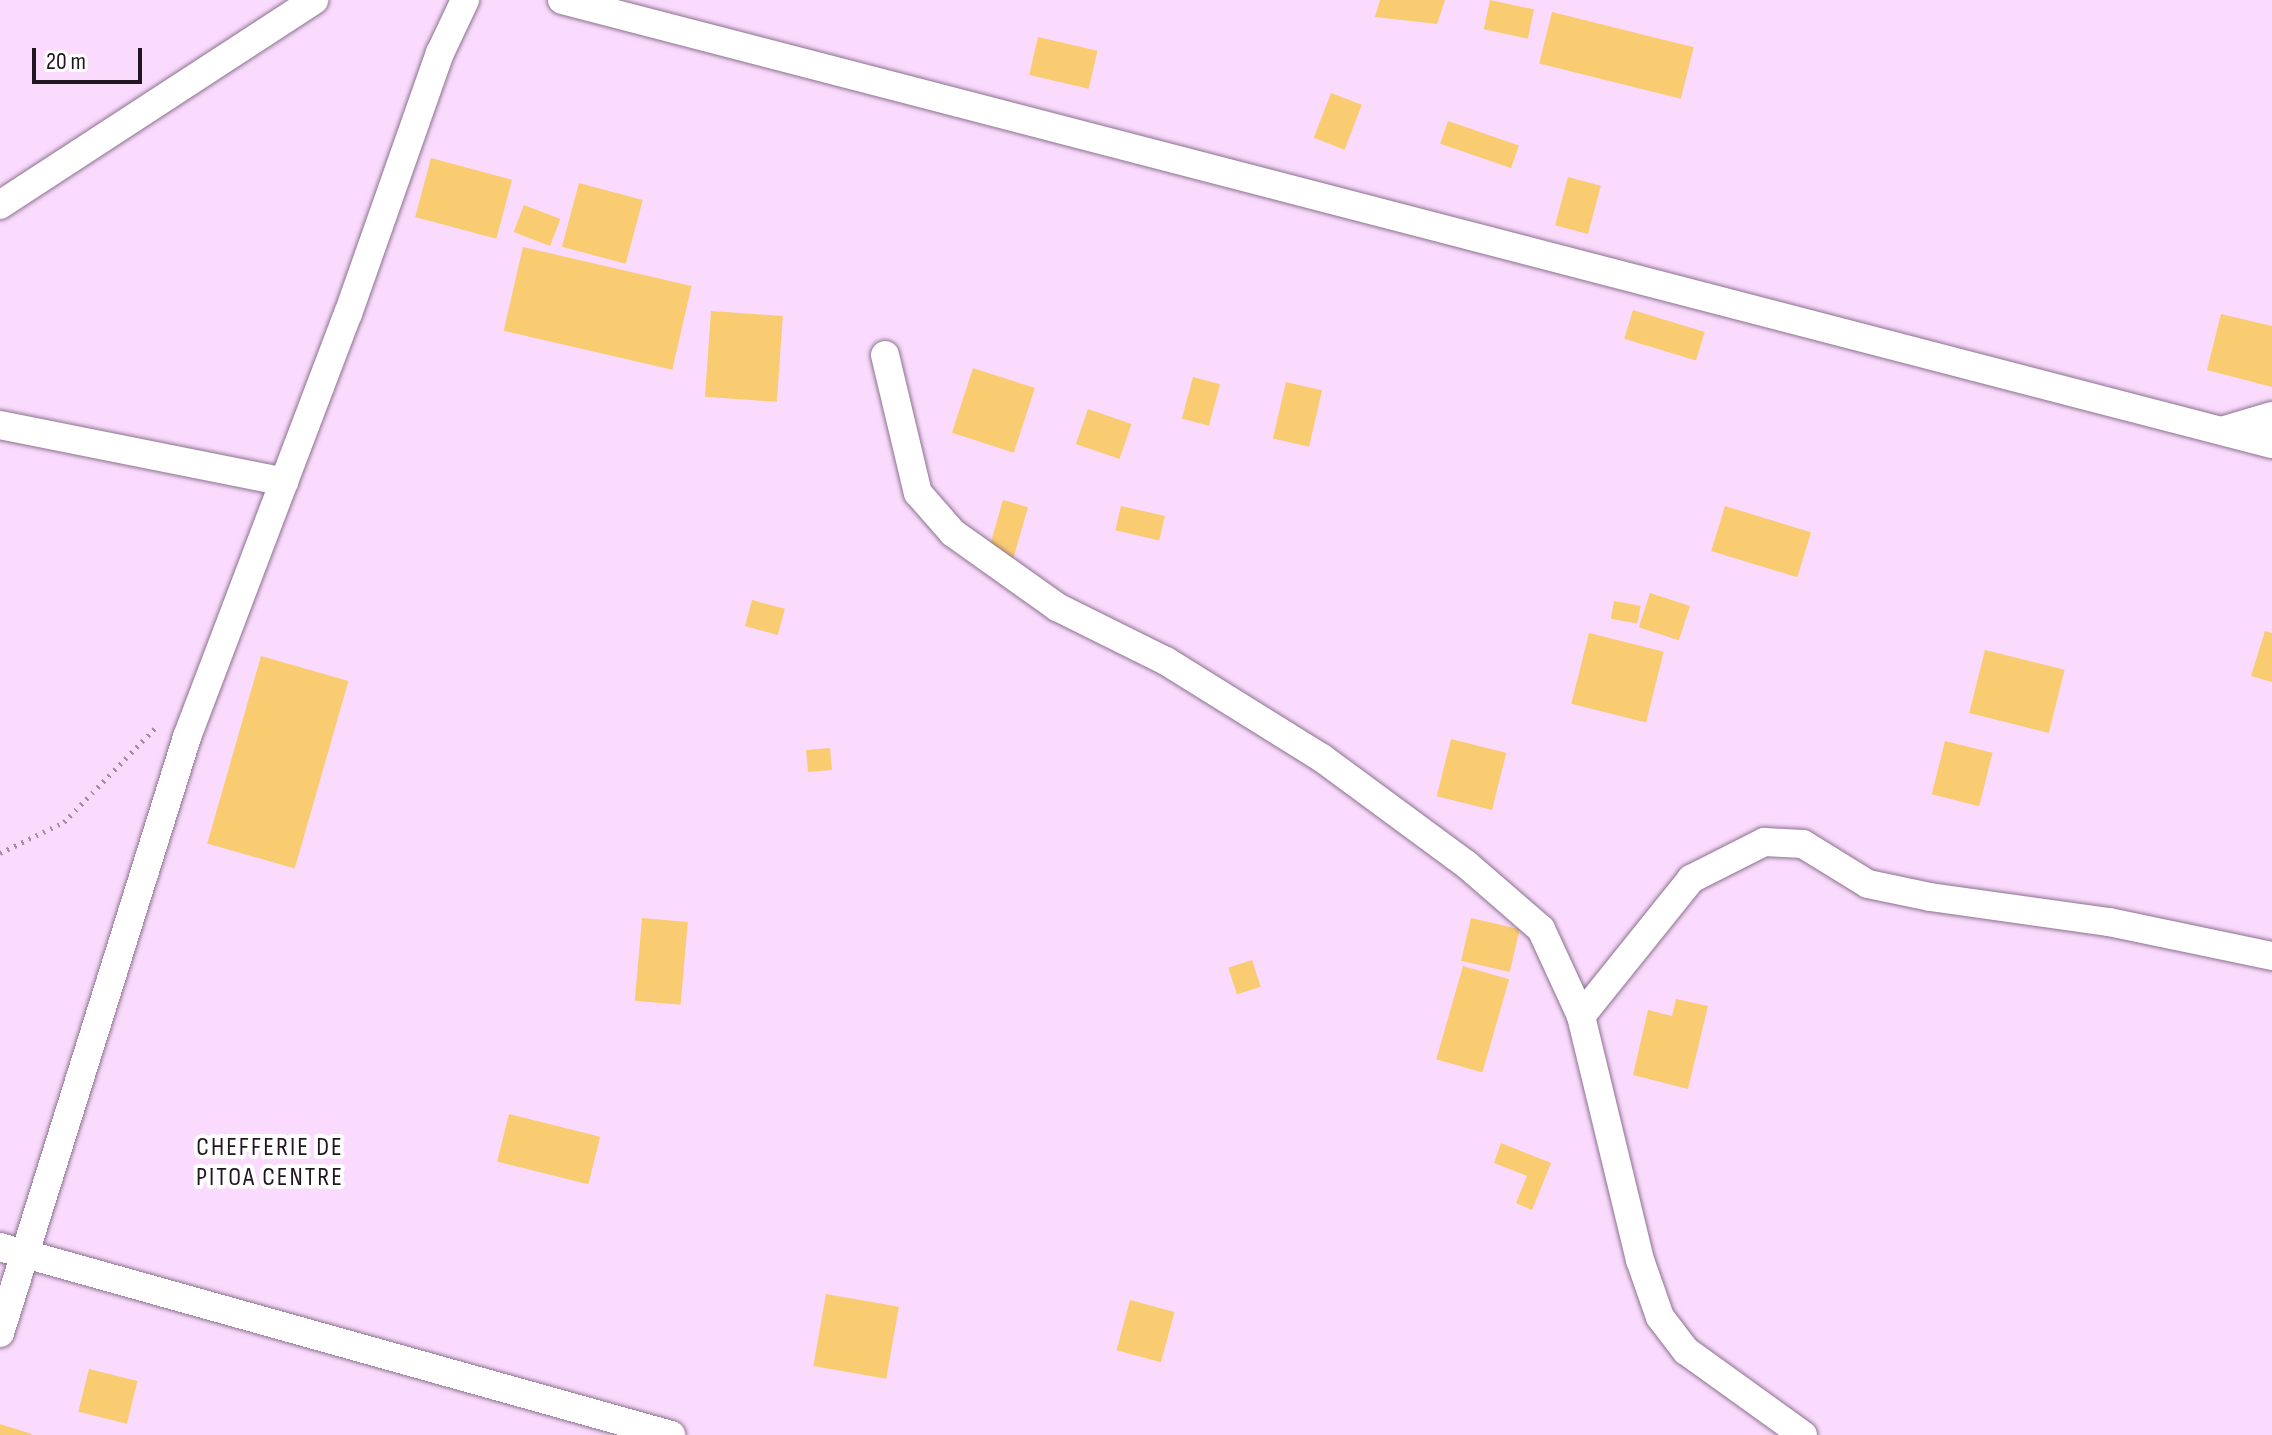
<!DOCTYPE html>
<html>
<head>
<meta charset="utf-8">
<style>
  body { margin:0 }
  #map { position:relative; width:2272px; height:1435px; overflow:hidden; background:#fadbfd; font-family:"Sofia Sans Condensed",sans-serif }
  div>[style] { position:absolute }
  .building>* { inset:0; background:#f9cc72; transform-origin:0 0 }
  .path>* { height:5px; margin-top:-2.5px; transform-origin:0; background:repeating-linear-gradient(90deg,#a38ca5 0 2px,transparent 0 8px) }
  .roads { filter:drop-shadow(0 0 2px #8c718f) drop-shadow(0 0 2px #8c718f) }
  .street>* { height:28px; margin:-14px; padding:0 14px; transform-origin:14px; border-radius:14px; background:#fff }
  span { translate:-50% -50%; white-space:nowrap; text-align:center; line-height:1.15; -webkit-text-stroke:8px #fff; paint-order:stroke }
  .quarter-label { font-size:26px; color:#201521; letter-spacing:2px }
  .scale { position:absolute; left:32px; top:48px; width:110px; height:36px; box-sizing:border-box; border:4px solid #201521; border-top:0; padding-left:10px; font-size:24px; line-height:28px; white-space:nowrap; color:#201521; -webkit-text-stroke:6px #fff; paint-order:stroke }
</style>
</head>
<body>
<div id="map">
  <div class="building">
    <i style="clip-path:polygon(1380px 0,1445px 0,1437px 24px,1375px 17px)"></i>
    <i style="left:1490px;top:0;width:45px;height:30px;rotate:12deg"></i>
    <i style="left:1552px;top:12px;width:146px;height:53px;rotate:14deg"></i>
    <i style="left:1038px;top:37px;width:61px;height:39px;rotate:13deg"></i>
    <i style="left:1331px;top:93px;width:33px;height:48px;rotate:21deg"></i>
    <i style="left:1448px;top:121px;width:75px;height:24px;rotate:19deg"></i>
    <i style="left:431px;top:158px;width:84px;height:61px;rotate:15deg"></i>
    <i style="left:1568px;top:177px;width:34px;height:50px;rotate:15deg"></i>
    <i style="left:579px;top:183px;width:66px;height:66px;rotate:15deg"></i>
    <i style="left:524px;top:205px;width:39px;height:29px;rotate:21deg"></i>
    <i style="left:523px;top:247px;width:173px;height:86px;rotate:13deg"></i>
    <i style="left:1633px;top:310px;width:75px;height:30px;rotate:17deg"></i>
    <i style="left:711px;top:311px;width:72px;height:86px;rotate:4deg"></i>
    <i style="clip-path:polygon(2221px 314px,2272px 326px,2272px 387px,2207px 370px)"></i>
    <i style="left:973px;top:368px;width:65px;height:68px;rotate:18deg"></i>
    <i style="left:1193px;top:377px;width:28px;height:43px;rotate:15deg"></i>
    <i style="left:1286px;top:382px;width:37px;height:58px;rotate:13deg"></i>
    <i style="left:1088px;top:409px;width:46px;height:37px;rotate:19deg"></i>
    <i style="left:1003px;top:500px;width:26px;height:60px;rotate:16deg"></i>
    <i style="left:1121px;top:506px;width:45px;height:25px;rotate:13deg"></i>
    <i style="left:1725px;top:506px;width:90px;height:47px;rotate:17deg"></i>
    <i style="left:1650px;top:593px;width:42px;height:36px;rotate:18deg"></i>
    <i style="left:752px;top:600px;width:34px;height:27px;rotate:15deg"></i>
    <i style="left:1614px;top:601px;width:27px;height:18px;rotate:10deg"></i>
    <i style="clip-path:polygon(2265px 631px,2272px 633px,2272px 682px,2251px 676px)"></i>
    <i style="left:1589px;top:633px;width:77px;height:73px;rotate:14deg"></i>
    <i style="left:1985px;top:650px;width:82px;height:65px;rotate:14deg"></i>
    <i style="left:261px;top:656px;width:91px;height:195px;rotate:16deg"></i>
    <i style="left:1451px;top:739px;width:57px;height:59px;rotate:14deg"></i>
    <i style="left:1945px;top:741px;width:49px;height:55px;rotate:14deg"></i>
    <i style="left:830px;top:748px;width:22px;height:24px;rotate:85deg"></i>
    <i style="left:642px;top:918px;width:46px;height:83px;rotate:5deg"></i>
    <i style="left:1471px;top:918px;width:50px;height:44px;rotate:13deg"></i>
    <i style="left:1252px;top:960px;width:28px;height:25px;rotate:72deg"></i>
    <i style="left:1463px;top:966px;width:48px;height:97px;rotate:16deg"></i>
    <i style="clip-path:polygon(1676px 999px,1708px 1006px,1688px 1089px,1633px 1075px,1648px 1010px,1672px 1016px)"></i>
    <i style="left:509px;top:1114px;width:94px;height:49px;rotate:14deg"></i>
    <i style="clip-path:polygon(1501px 1143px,1551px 1163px,1532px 1210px,1516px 1203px,1527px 1176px,1494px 1163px)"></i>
    <i style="left:826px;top:1294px;width:74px;height:73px;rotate:10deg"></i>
    <i style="left:1130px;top:1300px;width:46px;height:52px;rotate:15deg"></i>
    <i style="left:89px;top:1369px;width:50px;height:44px;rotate:14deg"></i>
    <i style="clip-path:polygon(0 1424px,32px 1434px,31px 1435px,0 1435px)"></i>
  </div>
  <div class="path">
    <i style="left:0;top:853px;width:71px;rotate:-25.8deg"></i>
    <i style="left:64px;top:822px;width:131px;rotate:-45.9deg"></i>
  </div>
  <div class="roads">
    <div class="street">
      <i style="left:562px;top:0;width:1767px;rotate:14.56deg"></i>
      <i style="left:0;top:205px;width:375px;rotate:-33.1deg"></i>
      <i style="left:885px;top:355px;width:142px;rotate:76.6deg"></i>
      <i style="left:918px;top:493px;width:53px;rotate:48.8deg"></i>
      <i style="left:953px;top:533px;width:128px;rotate:35.4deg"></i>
      <i style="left:1057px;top:607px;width:122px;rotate:26.4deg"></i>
      <i style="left:1166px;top:661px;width:184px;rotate:31.9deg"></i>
      <i style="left:1322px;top:758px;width:179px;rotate:36.4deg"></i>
      <i style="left:1466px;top:864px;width:99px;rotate:40.9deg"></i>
      <i style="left:1541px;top:929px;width:96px;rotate:65.3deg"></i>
      <i style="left:0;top:425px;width:290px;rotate:11.3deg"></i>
      <i style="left:2225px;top:430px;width:49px;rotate:-16.6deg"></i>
      <i style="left:0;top:1247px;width:697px;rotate:15.65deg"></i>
      <i style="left:0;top:1333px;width:625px;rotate:-72.58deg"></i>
      <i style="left:187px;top:737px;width:453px;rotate:-69.2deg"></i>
      <i style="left:348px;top:314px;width:277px;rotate:-70.6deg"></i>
      <i style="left:440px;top:53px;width:59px;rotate:-64.7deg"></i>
      <i style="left:1803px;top:1435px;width:144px;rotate:-144.3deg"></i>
      <i style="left:1686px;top:1351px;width:43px;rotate:-127.4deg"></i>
      <i style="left:1660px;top:1317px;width:60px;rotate:-109.3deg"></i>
      <i style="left:1640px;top:1260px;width:251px;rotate:-103.6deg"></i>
      <i style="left:1581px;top:1016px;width:176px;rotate:-51.2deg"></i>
      <i style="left:1691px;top:879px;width:82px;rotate:-26.9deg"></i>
      <i style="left:1764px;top:842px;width:39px;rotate:3deg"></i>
      <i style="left:1803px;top:844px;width:76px;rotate:31.6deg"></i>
      <i style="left:1868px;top:884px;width:63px;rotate:11.8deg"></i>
      <i style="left:1930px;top:897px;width:181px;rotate:8deg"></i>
      <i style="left:2109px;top:922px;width:167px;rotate:11.8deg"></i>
    </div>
  </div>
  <div class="quarter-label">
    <span style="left:270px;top:1163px">CHEFFERIE DE<br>PITOA CENTRE</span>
  </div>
  <div class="scale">20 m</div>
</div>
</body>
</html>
